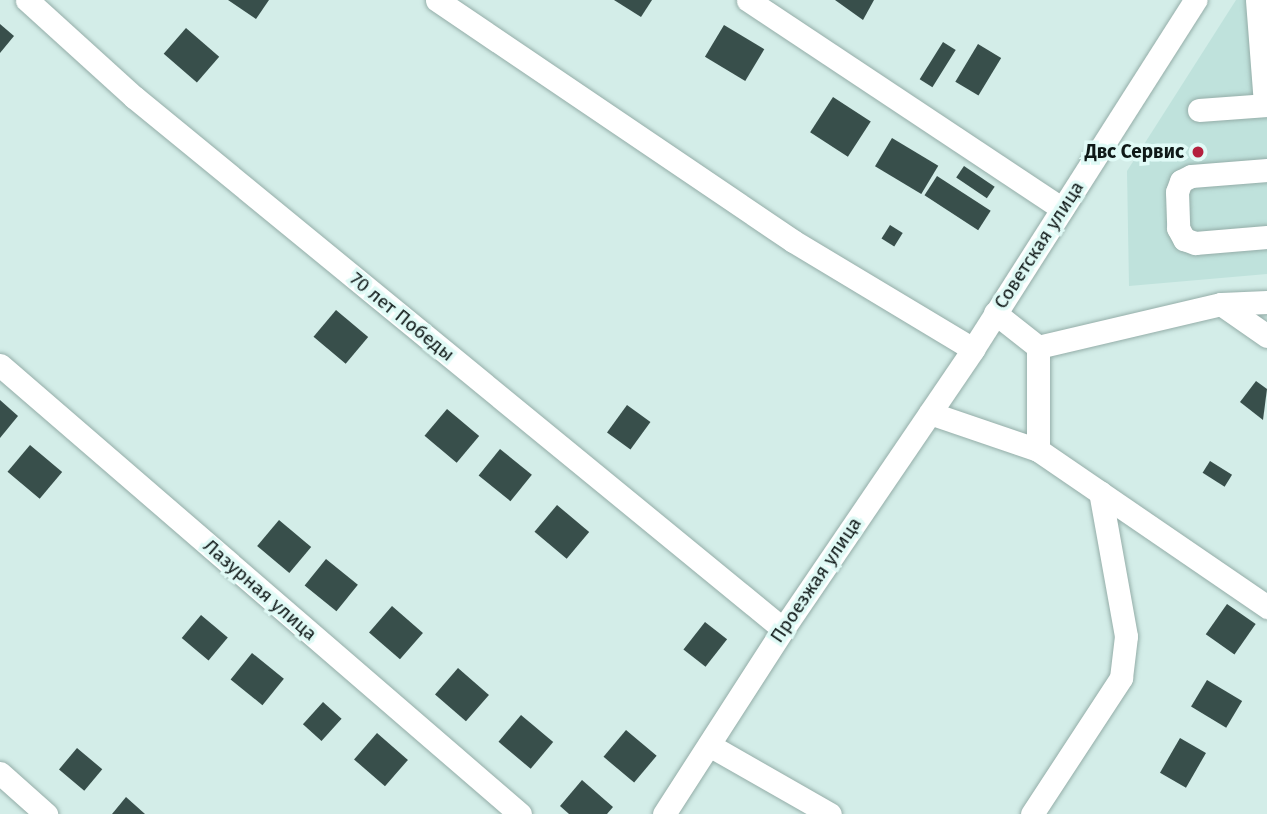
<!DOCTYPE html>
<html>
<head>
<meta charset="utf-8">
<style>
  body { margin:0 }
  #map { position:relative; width:1267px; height:814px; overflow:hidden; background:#d3ede8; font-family:"Fira Sans",sans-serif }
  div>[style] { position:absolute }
  .built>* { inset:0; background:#bfe2dc }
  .building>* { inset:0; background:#384f4b; transform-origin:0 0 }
  .roads { filter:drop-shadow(0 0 2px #94ada8) drop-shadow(0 0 2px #94ada8) }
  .minor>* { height:23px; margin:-11.5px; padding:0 11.5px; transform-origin:11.5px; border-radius:11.5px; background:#fff }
  .dots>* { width:19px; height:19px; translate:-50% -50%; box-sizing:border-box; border:4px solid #e0faf6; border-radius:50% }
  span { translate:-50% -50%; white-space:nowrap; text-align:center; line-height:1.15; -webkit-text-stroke:7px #e0faf6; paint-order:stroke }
  .poi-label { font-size:19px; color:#0f1817; font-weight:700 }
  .right { translate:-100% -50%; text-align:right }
  .street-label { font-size:19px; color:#0f1817 }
</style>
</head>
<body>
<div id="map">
  <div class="built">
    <i style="clip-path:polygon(1236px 0,1267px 0,1267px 274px,1129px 286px,1127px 171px)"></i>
  </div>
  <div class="building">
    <i style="clip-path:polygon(228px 0,269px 0,256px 19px)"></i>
    <i style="clip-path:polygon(614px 0,652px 0,641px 17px)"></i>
    <i style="clip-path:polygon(835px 0,874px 0,863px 20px)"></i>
    <i style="clip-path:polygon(0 24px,14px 36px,0 53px)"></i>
    <i style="left:724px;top:25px;width:47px;height:37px;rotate:31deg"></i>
    <i style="left:186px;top:28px;width:44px;height:34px;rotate:41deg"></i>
    <i style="left:943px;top:42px;width:15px;height:44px;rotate:32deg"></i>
    <i style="left:978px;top:44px;width:27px;height:44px;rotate:31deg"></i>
    <i style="left:833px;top:97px;width:45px;height:42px;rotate:33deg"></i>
    <i style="left:892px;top:138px;width:54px;height:33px;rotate:31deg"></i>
    <i style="left:964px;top:166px;width:37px;height:14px;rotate:34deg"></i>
    <i style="left:937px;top:176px;width:64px;height:23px;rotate:33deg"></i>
    <i style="left:890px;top:225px;width:15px;height:16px;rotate:32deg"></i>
    <i style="left:336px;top:310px;width:42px;height:35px;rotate:40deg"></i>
    <i style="clip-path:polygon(1256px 381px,1267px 389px,1263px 420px,1240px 402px)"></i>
    <i style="clip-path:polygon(0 400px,18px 416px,0 438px)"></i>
    <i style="left:627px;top:405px;width:29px;height:34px;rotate:36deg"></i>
    <i style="left:447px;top:409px;width:42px;height:35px;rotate:40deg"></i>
    <i style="left:30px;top:445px;width:42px;height:35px;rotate:40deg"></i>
    <i style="left:500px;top:449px;width:41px;height:34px;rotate:39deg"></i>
    <i style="left:1210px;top:461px;width:26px;height:14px;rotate:32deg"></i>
    <i style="left:557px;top:505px;width:42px;height:35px;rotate:40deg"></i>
    <i style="left:279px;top:520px;width:42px;height:34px;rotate:40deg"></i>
    <i style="left:326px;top:559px;width:41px;height:34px;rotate:39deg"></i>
    <i style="left:1227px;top:604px;width:35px;height:37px;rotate:35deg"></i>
    <i style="left:392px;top:606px;width:41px;height:35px;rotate:41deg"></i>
    <i style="left:201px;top:615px;width:35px;height:30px;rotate:40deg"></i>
    <i style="left:705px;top:622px;width:28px;height:35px;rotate:38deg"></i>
    <i style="left:252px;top:653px;width:41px;height:34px;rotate:39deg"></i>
    <i style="left:458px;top:668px;width:41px;height:35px;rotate:41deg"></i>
    <i style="left:1207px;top:680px;width:41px;height:31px;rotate:31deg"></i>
    <i style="left:323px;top:702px;width:25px;height:30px;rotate:42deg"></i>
    <i style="left:521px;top:715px;width:42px;height:35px;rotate:40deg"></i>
    <i style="left:626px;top:730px;width:40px;height:35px;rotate:40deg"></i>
    <i style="left:377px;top:733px;width:41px;height:35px;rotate:41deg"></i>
    <i style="left:1180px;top:738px;width:30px;height:40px;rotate:30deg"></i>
    <i style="left:77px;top:748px;width:33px;height:28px;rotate:40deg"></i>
    <i style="clip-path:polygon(582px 780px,613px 807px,607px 814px,569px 814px,560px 806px)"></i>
    <i style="clip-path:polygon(126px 797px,145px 814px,112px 814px)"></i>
  </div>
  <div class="roads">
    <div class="minor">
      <i style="left:27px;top:0;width:144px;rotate:42.2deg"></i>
      <i style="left:134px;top:97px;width:839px;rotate:39.34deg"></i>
      <i style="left:437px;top:0;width:430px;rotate:34.1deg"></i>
      <i style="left:793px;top:241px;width:210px;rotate:31deg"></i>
      <i style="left:748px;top:0;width:377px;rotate:33.6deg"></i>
      <i style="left:1257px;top:0;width:105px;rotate:85.6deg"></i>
      <i style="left:1199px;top:110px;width:68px;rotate:-4.2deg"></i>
      <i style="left:1267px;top:170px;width:76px;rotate:175.5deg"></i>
      <i style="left:1191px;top:176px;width:11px;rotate:153deg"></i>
      <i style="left:1181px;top:181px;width:12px;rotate:110deg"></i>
      <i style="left:1177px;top:192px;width:36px;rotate:88deg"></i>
      <i style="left:1178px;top:228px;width:13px;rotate:61deg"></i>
      <i style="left:1184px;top:239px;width:12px;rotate:20deg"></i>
      <i style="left:1195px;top:243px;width:72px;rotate:-4.8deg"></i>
      <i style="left:1221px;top:304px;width:56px;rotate:34.8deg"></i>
      <i style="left:995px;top:313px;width:55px;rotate:38.3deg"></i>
      <i style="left:1038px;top:347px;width:188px;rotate:-13.2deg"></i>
      <i style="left:1221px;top:304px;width:46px;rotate:-2.5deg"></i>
      <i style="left:1038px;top:347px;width:103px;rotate:90deg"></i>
      <i style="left:1038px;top:450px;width:278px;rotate:34.4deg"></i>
      <i style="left:0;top:365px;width:687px;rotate:40.81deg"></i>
      <i style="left:930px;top:413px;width:114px;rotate:18.9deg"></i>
      <i style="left:709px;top:745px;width:139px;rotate:29.7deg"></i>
      <i style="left:0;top:773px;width:62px;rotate:41.7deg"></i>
      <i style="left:664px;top:814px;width:220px;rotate:-57.2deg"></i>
      <i style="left:783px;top:629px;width:338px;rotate:-55.8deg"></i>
      <i style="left:973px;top:349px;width:414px;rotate:-57.5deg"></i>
      <i style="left:1032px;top:814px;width:163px;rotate:-56.8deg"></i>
      <i style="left:1121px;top:678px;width:42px;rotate:-83.2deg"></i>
      <i style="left:1126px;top:636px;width:146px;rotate:-100.2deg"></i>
    </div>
  </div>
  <div class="dots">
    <i style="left:1198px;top:152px;background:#b4213e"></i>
  </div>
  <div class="poi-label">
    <span class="right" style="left:1184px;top:152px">Двс Сервис</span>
  </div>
  <div class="street-label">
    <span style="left:1039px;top:245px;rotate:-57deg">Советская улица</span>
    <span style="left:402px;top:317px;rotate:39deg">70 лет Победы</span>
    <span style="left:816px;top:580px;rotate:-56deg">Проезжая улица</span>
    <span style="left:260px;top:590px;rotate:41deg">Лазурная улица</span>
  </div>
</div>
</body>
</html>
